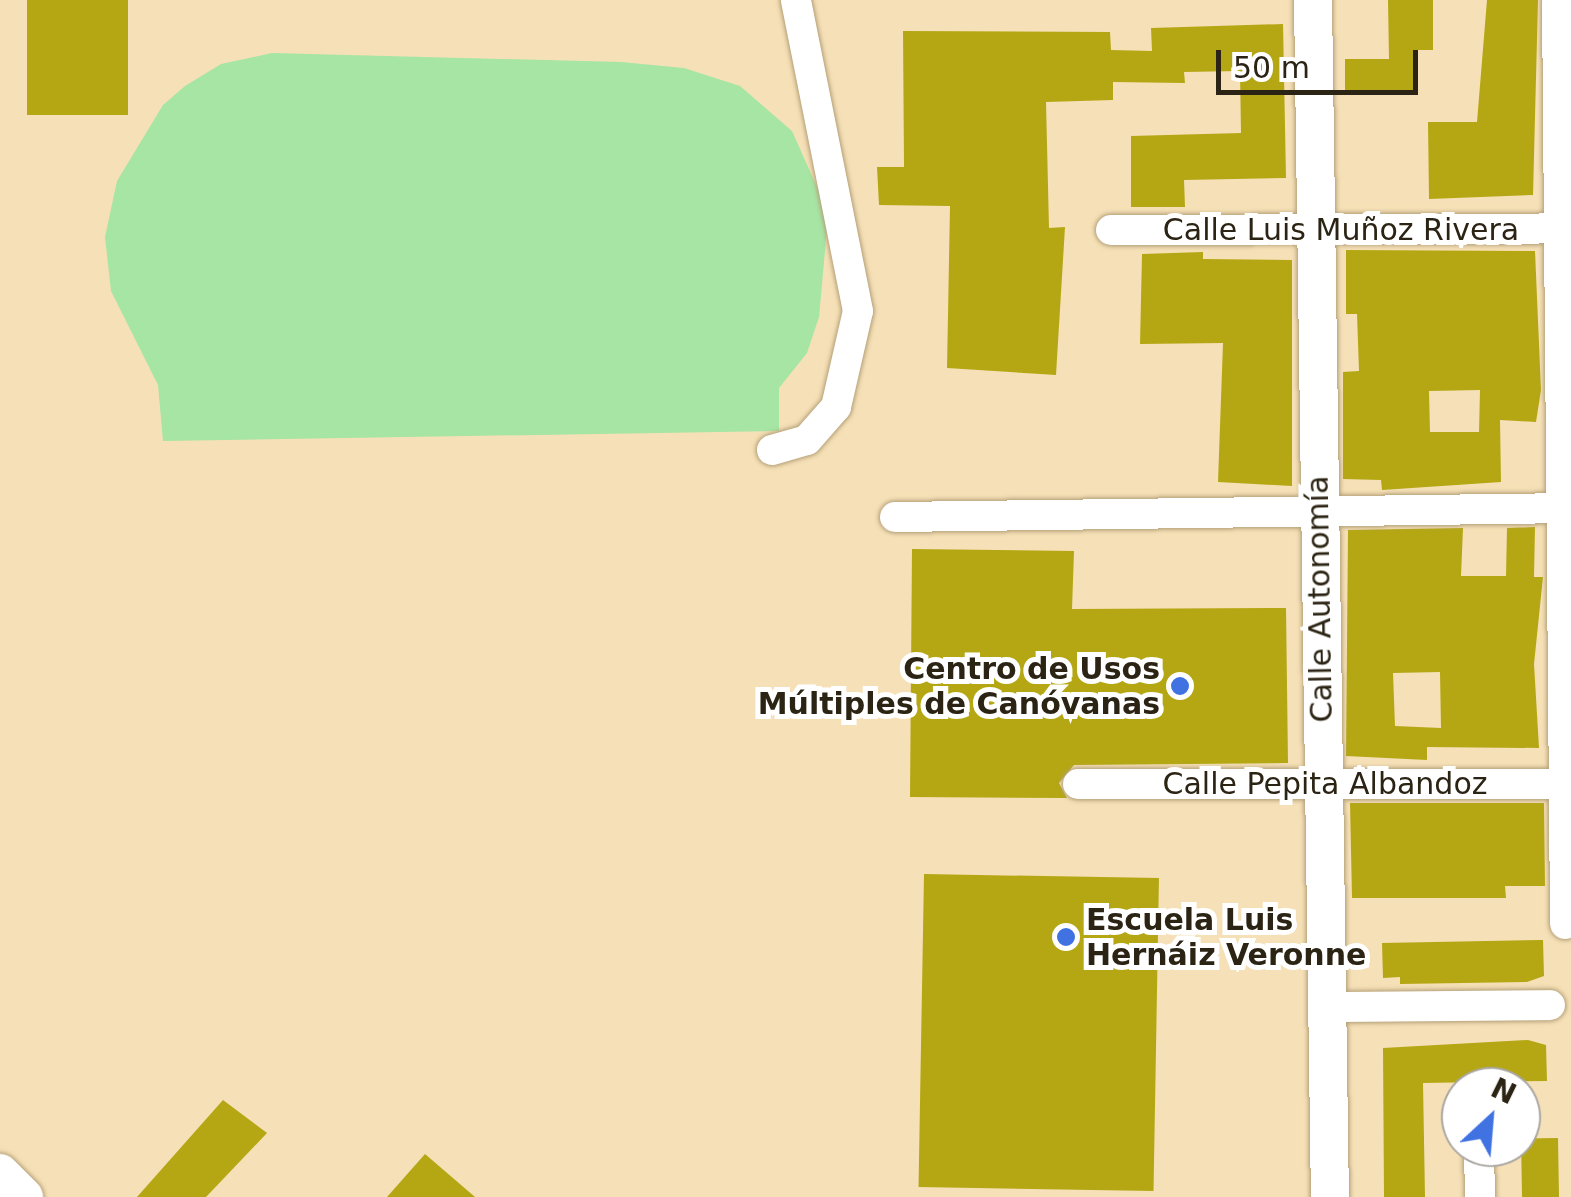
<!DOCTYPE html>
<html>
<head>
<meta charset="utf-8">
<style>
  body { margin:0 }
  #map { position:relative; width:1571px; height:1197px; overflow:hidden; background:#f6e0b7; font-family:"DejaVu Sans",sans-serif }
  div>[style] { position:absolute }
  .green>* { inset:0; background:#a6e5a4 }
  .building>* { inset:0; background:#b4a713; transform-origin:0 0 }
  .roads { filter:drop-shadow(0 0 2px #b4a078) drop-shadow(0 0 2px #b4a078) }
  .minor>* { height:30px; margin:-15px; padding:0 15px; transform-origin:15px; border-radius:15px; background:#fff }
  .major>* { height:38px; margin:-19px; padding:0 19px; transform-origin:19px; border-radius:19px; background:#fff }
  .dots>* { width:28px; height:28px; translate:-50% -50%; box-sizing:border-box; border:5px solid #fff; border-radius:50% }
  span { translate:-50% -50%; white-space:nowrap; text-align:center; line-height:1.15; -webkit-text-stroke:10px #fff; paint-order:stroke }
  .street-label { font-size:30px; color:#2b2313 }
  .poi-label { font-size:30px; color:#2b2313; font-weight:700 }
  .right { translate:-100% -50%; text-align:right }
  .left { translate:0 -50%; text-align:left }
  .north { position:absolute; left:1441px; top:1067px; width:100px; height:100px; box-sizing:border-box; background:#fff; border:2px solid #aaa7a1; border-radius:50%; rotate:26deg; font-size:28px; font-weight:700; line-height:40px; text-align:center; color:#2b2313 }
  .north::after { content:''; display:block; margin:auto; width:35px; height:45px; background:#4072e2; clip-path:polygon(50% 0,100% 100%,50% 72%,0 100%) }
  .scale { position:absolute; left:1216px; top:50px; width:202px; height:45px; box-sizing:border-box; border:5px solid #2b2313; border-top:0; padding-left:12px; font-size:30px; line-height:35px; white-space:nowrap; color:#2b2313; -webkit-text-stroke:8px #fff; paint-order:stroke }
</style>
</head>
<body>
<div id="map">
  <div class="green">
    <i style="clip-path:polygon(272px 53px,621px 62px,684px 68px,740px 86px,792px 131px,821px 196px,827px 229px,819px 317px,807px 353px,779px 388px,779px 431px,163px 441px,158px 385px,111px 291px,105px 237px,117px 181px,163px 105px,185px 86px,221px 64px)"></i>
  </div>
  <div class="building">
    <i style="left:27px;top:0;width:101px;height:115px"></i>
    <i style="clip-path:polygon(1388px 0,1433px 0,1433px 50px,1416px 50px,1414px 92px,1345px 90px,1345px 59px,1389px 59px)"></i>
    <i style="clip-path:polygon(1487px 0,1538px 0,1533px 195px,1429px 199px,1428px 122px,1477px 122px)"></i>
    <i style="clip-path:polygon(1283px 24px,1286px 178px,1184px 180px,1185px 207px,1131px 207px,1131px 136px,1241px 133px,1240px 71px,1184px 72px,1185px 83px,1113px 82px,1113px 100px,1046px 102px,1049px 228px,1065px 227px,1056px 375px,947px 368px,950px 206px,879px 205px,877px 167px,904px 167px,903px 31px,1110px 32px,1111px 50px,1152px 51px,1151px 28px)"></i>
    <i style="clip-path:polygon(evenodd,1346px 250px,1535px 251px,1541px 390px,1536px 422px,1500px 420px,1501px 482px,1382px 490px,1381px 480px,1343px 479px,1343px 372px,1359px 371px,1357px 314px,1346px 314px,1346px 250px,1480px 390px,1479px 432px,1430px 432px,1429px 391px,1480px 390px)"></i>
    <i style="clip-path:polygon(1203px 252px,1203px 259px,1292px 260px,1292px 486px,1218px 482px,1223px 343px,1140px 344px,1142px 254px)"></i>
    <i style="clip-path:polygon(evenodd,1535px 527px,1534px 577px,1543px 577px,1534px 664px,1539px 748px,1427px 747px,1427px 760px,1346px 756px,1348px 530px,1463px 528px,1461px 576px,1506px 576px,1507px 528px,1535px 527px,1440px 672px,1441px 728px,1395px 726px,1393px 673px,1440px 672px)"></i>
    <i style="clip-path:polygon(912px 549px,1074px 551px,1072px 609px,1286px 608px,1288px 763px,1074px 765px,1059px 783px,1067px 798px,910px 797px)"></i>
    <i style="clip-path:polygon(1350px 803px,1544px 803px,1545px 886px,1505px 886px,1506px 898px,1352px 898px)"></i>
    <i style="left:924px;top:874px;width:235px;height:313px;rotate:1deg"></i>
    <i style="clip-path:polygon(1543px 940px,1544px 976px,1527px 982px,1400px 984px,1400px 977px,1383px 978px,1382px 943px)"></i>
    <i style="clip-path:polygon(1528px 1040px,1546px 1045px,1547px 1081px,1423px 1083px,1425px 1197px,1384px 1197px,1383px 1048px)"></i>
    <i style="clip-path:polygon(223px 1100px,267px 1133px,206px 1197px,137px 1197px)"></i>
    <i style="left:1558px;top:1138px;width:59px;height:37px;rotate:89deg"></i>
    <i style="clip-path:polygon(425px 1154px,475px 1197px,387px 1197px)"></i>
  </div>
  <div class="roads">
    <div class="minor">
      <i style="left:1557px;top:0;width:924px;rotate:89.5deg"></i>
      <i style="left:1111px;top:230px;width:460px;rotate:-0.2deg"></i>
      <i style="left:772px;top:450px;width:36px;rotate:-16deg"></i>
      <i style="left:807px;top:440px;width:44px;rotate:-48.7deg"></i>
      <i style="left:836px;top:407px;width:98px;rotate:-77.1deg"></i>
      <i style="left:858px;top:311px;width:317px;rotate:-101.3deg"></i>
      <i style="left:895px;top:517px;width:676px;rotate:-0.76deg"></i>
      <i style="left:1078px;top:784px;width:493px"></i>
      <i style="left:1328px;top:1007px;width:222px;rotate:-0.5deg"></i>
      <i style="left:1479px;top:1147px;width:50px;rotate:88.9deg"></i>
    </div>
    <div class="major">
      <i style="left:1313px;top:0;width:1197px;rotate:89.19deg"></i>
      <i style="left:0;top:1173px;width:34px;rotate:45deg"></i>
    </div>
  </div>
  <div class="dots">
    <i style="left:1180px;top:686px;background:#4072e2"></i>
    <i style="left:1066px;top:937px;background:#4072e2"></i>
  </div>
  <div class="street-label">
    <span style="left:1341px;top:230px">Calle Luis Muñoz Rivera</span>
    <span style="left:1320px;top:599px;rotate:-91deg">Calle Autonomía</span>
    <span style="left:1325px;top:784px">Calle Pepita Albandoz</span>
  </div>
  <div class="poi-label">
    <span class="right" style="left:1160px;top:686px">Centro de Usos<br>Múltiples de Canóvanas</span>
    <span class="left" style="left:1086px;top:937px">Escuela Luis<br>Hernáiz Veronne</span>
  </div>
  <div class="north">N</div>
  <div class="scale">50 m</div>
</div>
</body>
</html>
